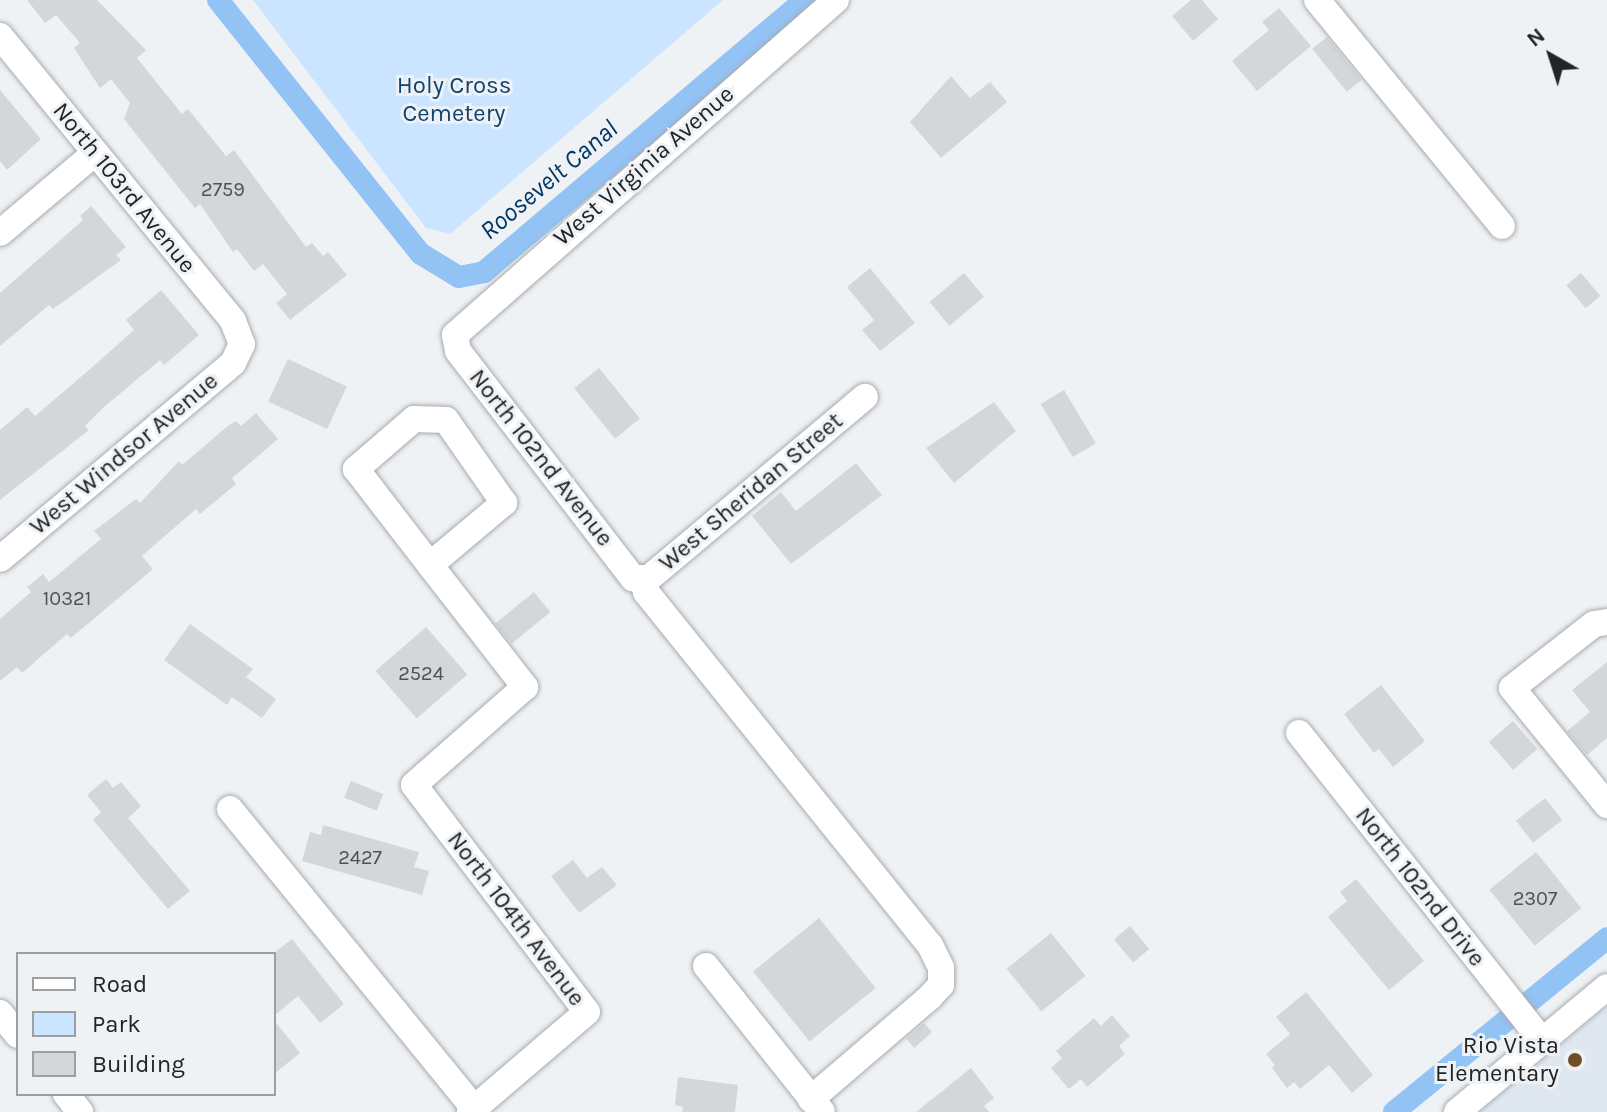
<!DOCTYPE html>
<html>
<head>
<meta charset="utf-8">
<style>
  body { margin:0 }
  #map { position:relative; width:1607px; height:1112px; overflow:hidden; background:#eef2f5; font-family:Karla,sans-serif }
  div>[style] { position:absolute }
  .built>* { inset:0; background:#dfe8f1 }
  .green>* { inset:0; background:#cbe4ff }
  .canal>* { height:22px; margin:-11px; padding:0 11px; transform-origin:11px; border-radius:11px; background:#93c2f5 }
  .building>* { inset:0; background:#d4d7da; transform-origin:0 0 }
  .roads { filter:drop-shadow(0 0 2px #a9abaf) drop-shadow(0 0 2px #a9abaf) }
  .minor>* { height:26px; margin:-13px; padding:0 13px; transform-origin:13px; border-radius:13px; background:#fff }
  .dots>* { width:22px; height:22px; translate:-50% -50%; box-sizing:border-box; border:4px solid #eef2f5; border-radius:50% }
  span { translate:-50% -50%; white-space:nowrap; text-align:center; line-height:1.15; -webkit-text-stroke:6px #eef2f5; paint-order:stroke }
  .number-label { font-size:20px; color:#4f5153 }
  .number-label span { -webkit-text-stroke-width:0 }
  .park-label { font-size:24px; color:#114371 }
  .street-label { font-size:24px; color:#232426 }
  .poi-label { font-size:24px; color:#232426 }
  .right { translate:-100% -50%; text-align:right }
  .water-label { font-size:26px; color:#013663; font-style:italic }
  .legend { position:absolute; left:16px; top:952px; width:260px; height:144px; box-sizing:border-box; background:#eef2f5; border:2px solid #9da0a2; margin:0; padding:10px 14px; list-style:none; font-size:24px; color:#232426 }
  .legend li { display:flex; align-items:center; gap:16px; height:40px }
  .legend b { width:40px; border:2px solid #9da0a2 }
  .north { position:absolute; left:1511px; top:16px; width:80px; height:80px; -webkit-text-stroke:6px #eef2f5; paint-order:stroke; rotate:321deg; font-size:22px; font-weight:700; line-height:32px; text-align:center; color:#232426 }
  .north::after { content:''; display:block; margin:auto; width:28px; height:36px; background:#232426; clip-path:polygon(50% 0,100% 100%,50% 72%,0 100%) }
</style>
</head>
<body>
<div id="map">
  <div class="built">
    <i style="clip-path:polygon(1607px 1007px,1607px 1112px,1480px 1112px)"></i>
  </div>
  <div class="green">
    <i style="clip-path:polygon(253px 0,723px 0,450px 234px,426px 228px)"></i>
  </div>
  <div class="canal">
    <i style="left:218px;top:0;width:325px;rotate:51.4deg"></i>
    <i style="left:421px;top:254px;width:44px;rotate:31.2deg"></i>
    <i style="left:459px;top:277px;width:25px;rotate:-11deg"></i>
    <i style="left:484px;top:272px;width:421px;rotate:-40.3deg"></i>
    <i style="left:1394px;top:1112px;width:275px;rotate:-39.2deg"></i>
  </div>
  <div class="building">
    <i style="clip-path:polygon(27px 0,97px 0,146px 50px,137px 58px,182px 114px,188px 109px,226px 156px,234px 150px,306px 247px,312px 243px,323px 256px,328px 252px,347px 275px,290px 320px,276px 303px,287px 294px,263px 264px,254px 271px,237px 249px,233px 252px,200px 204px,195px 208px,124px 119px,130px 103px,111px 79px,100px 88px,74px 48px,80px 43px,56px 15px,45px 23px)"></i>
    <i style="clip-path:polygon(1191px 0,1202px 0,1218px 19px,1193px 41px,1172px 16px)"></i>
    <i style="clip-path:polygon(1279px 8px,1311px 46px,1257px 91px,1232px 61px,1269px 30px,1262px 22px)"></i>
    <i style="left:1327px;top:37px;width:55px;height:19px;rotate:51deg"></i>
    <i style="clip-path:polygon(951px 76px,970px 98px,990px 82px,1007px 102px,941px 158px,910px 122px)"></i>
    <i style="clip-path:polygon(0 90px,41px 139px,7px 170px,0 161px)"></i>
    <i style="clip-path:polygon(91px 206px,126px 247px,116px 255px,121px 260px,53px 309px,49px 305px,0 346px,0 293px,83px 220px,80px 216px)"></i>
    <i style="clip-path:polygon(870px 268px,915px 323px,880px 351px,862px 330px,874px 320px,847px 287px)"></i>
    <i style="left:964px;top:273px;width:31px;height:45px;rotate:50deg"></i>
    <i style="left:1581px;top:273px;width:30px;height:19px;rotate:50deg"></i>
    <i style="clip-path:polygon(161px 290px,199px 335px,164px 365px,160px 360px,104px 407px,85px 426px,89px 430px,0 500px,0 430px,27px 407px,35px 416px,90px 369px,134px 330px,126px 320px)"></i>
    <i style="left:288px;top:359px;width:65px;height:47px;rotate:25deg"></i>
    <i style="left:599px;top:368px;width:65px;height:32px;rotate:51deg"></i>
    <i style="left:1064px;top:390px;width:62px;height:27px;rotate:59deg"></i>
    <i style="clip-path:polygon(994px 402px,1016px 431px,954px 483px,926px 448px)"></i>
    <i style="clip-path:polygon(256px 413px,278px 439px,232px 478px,236px 484px,200px 514px,196px 509px,142px 556px,153px 569px,71px 638px,67px 634px,22px 673px,17px 667px,0 681px,0 619px,31px 592px,27px 587px,43px 574px,49px 582px,101px 539px,94px 531px,136px 499px,140px 503px,179px 461px,182px 465px,229px 425px,236px 421px,241px 426px)"></i>
    <i style="clip-path:polygon(856px 463px,882px 495px,791px 564px,752px 516px,781px 492px,796px 511px)"></i>
    <i style="left:534px;top:592px;width:26px;height:50px;rotate:51deg"></i>
    <i style="clip-path:polygon(190px 624px,253px 669px,246px 677px,276px 699px,262px 718px,232px 697px,227px 705px,164px 660px)"></i>
    <i style="left:426px;top:627px;width:63px;height:67px;rotate:49deg"></i>
    <i style="clip-path:polygon(1607px 662px,1607px 738px,1587px 755px,1567px 731px,1590px 712px,1572px 690px)"></i>
    <i style="clip-path:polygon(1381px 685px,1425px 741px,1393px 767px,1379px 749px,1374px 753px,1344px 714px)"></i>
    <i style="left:1513px;top:721px;width:37px;height:32px;rotate:49deg"></i>
    <i style="clip-path:polygon(106px 779px,113px 788px,121px 782px,141px 806px,128px 818px,190px 891px,168px 909px,93px 820px,101px 812px,87px 795px)"></i>
    <i style="left:351px;top:781px;width:35px;height:18px;rotate:22deg"></i>
    <i style="left:1545px;top:798px;width:28px;height:37px;rotate:52deg"></i>
    <i style="clip-path:polygon(323px 825px,419px 852px,414px 867px,429px 871px,422px 895px,302px 861px,310px 832px,321px 835px)"></i>
    <i style="left:1536px;top:852px;width:72px;height:60px;rotate:51deg"></i>
    <i style="clip-path:polygon(573px 860px,587px 878px,602px 867px,617px 885px,579px 913px,551px 876px)"></i>
    <i style="clip-path:polygon(1356px 879px,1424px 961px,1389px 990px,1328px 917px,1347px 901px,1340px 892px)"></i>
    <i style="left:819px;top:918px;width:90px;height:85px;rotate:51deg"></i>
    <i style="left:1130px;top:926px;width:30px;height:21px;rotate:50deg"></i>
    <i style="left:1051px;top:933px;width:55px;height:57px;rotate:51deg"></i>
    <i style="clip-path:polygon(292px 939px,344px 1004px,320px 1023px,298px 996px,274px 1016px,274px 953px)"></i>
    <i style="clip-path:polygon(1306px 992px,1373px 1075px,1352px 1093px,1329px 1065px,1300px 1089px,1294px 1082px,1287px 1088px,1272px 1068px,1275px 1065px,1266px 1054px,1290px 1034px,1276px 1017px)"></i>
    <i style="clip-path:polygon(1112px 1015px,1130px 1036px,1119px 1046px,1125px 1054px,1087px 1087px,1081px 1079px,1069px 1089px,1051px 1068px,1062px 1058px,1056px 1051px,1094px 1018px,1101px 1026px)"></i>
    <i style="clip-path:polygon(274px 1020px,300px 1053px,274px 1074px)"></i>
    <i style="left:924px;top:1023px;width:12px;height:24px;rotate:48deg"></i>
    <i style="clip-path:polygon(971px 1068px,994px 1098px,984px 1106px,989px 1112px,916px 1112px)"></i>
    <i style="clip-path:polygon(678px 1077px,738px 1085px,735px 1112px,682px 1112px,683px 1107px,675px 1105px)"></i>
  </div>
  <div class="roads">
    <div class="minor">
      <i style="left:836px;top:0;width:507px;rotate:138.68deg"></i>
      <i style="left:455px;top:335px;width:16px;rotate:79deg"></i>
      <i style="left:458px;top:351px;width:287px;rotate:52.4deg"></i>
      <i style="left:633px;top:578px;width:16px"></i>
      <i style="left:649px;top:578px;width:282px;rotate:-40deg"></i>
      <i style="left:1317px;top:0;width:292px;rotate:50.7deg"></i>
      <i style="left:0;top:36px;width:368px;rotate:50.7deg"></i>
      <i style="left:233px;top:321px;width:25px;rotate:69deg"></i>
      <i style="left:242px;top:344px;width:21px;rotate:115deg"></i>
      <i style="left:233px;top:363px;width:304px;rotate:139.9deg"></i>
      <i style="left:0;top:233px;width:124px;rotate:-40.1deg"></i>
      <i style="left:430px;top:565px;width:97px;rotate:-40deg"></i>
      <i style="left:504px;top:503px;width:101px;rotate:-124.9deg"></i>
      <i style="left:446px;top:420px;width:32px;rotate:-178deg"></i>
      <i style="left:414px;top:419px;width:77px;rotate:139.2deg"></i>
      <i style="left:356px;top:469px;width:121px;rotate:52.4deg"></i>
      <i style="left:430px;top:565px;width:155px;rotate:52.1deg"></i>
      <i style="left:525px;top:687px;width:148px;rotate:138.6deg"></i>
      <i style="left:414px;top:785px;width:285px;rotate:52.7deg"></i>
      <i style="left:587px;top:1012px;width:154px;rotate:139.5deg"></i>
      <i style="left:642px;top:578px;width:15px;rotate:74deg"></i>
      <i style="left:646px;top:592px;width:453px;rotate:51.2deg"></i>
      <i style="left:930px;top:945px;width:25px;rotate:64deg"></i>
      <i style="left:941px;top:968px;width:17px;rotate:90deg"></i>
      <i style="left:941px;top:985px;width:16px;rotate:133deg"></i>
      <i style="left:930px;top:997px;width:157px;rotate:139.4deg"></i>
      <i style="left:1607px;top:622px;width:13px;rotate:171deg"></i>
      <i style="left:1594px;top:624px;width:104px;rotate:142deg"></i>
      <i style="left:1512px;top:688px;width:151px;rotate:50.9deg"></i>
      <i style="left:1299px;top:733px;width:392px;rotate:51.7deg"></i>
      <i style="left:230px;top:809px;width:386px;rotate:50.8deg"></i>
      <i style="left:706px;top:966px;width:186px;rotate:51.5deg"></i>
      <i style="left:0;top:1013px;width:28px;rotate:51deg"></i>
      <i style="left:66px;top:1094px;width:23px;rotate:52deg"></i>
      <i style="left:1457px;top:1112px;width:195px;rotate:-39.8deg"></i>
    </div>
  </div>
  <div class="dots">
    <i style="left:1575px;top:1060px;background:#704f26"></i>
  </div>
  <div class="number-label">
    <span style="left:223px;top:189px">2759</span>
    <span style="left:67px;top:598px">10321</span>
    <span style="left:421px;top:673px">2524</span>
    <span style="left:360px;top:857px">2427</span>
    <span style="left:1535px;top:898px">2307</span>
  </div>
  <div class="park-label">
    <span style="left:454px;top:100px">Holy Cross<br>Cemetery</span>
  </div>
  <div class="street-label">
    <span style="left:644px;top:166px;rotate:-41deg">West Virginia Avenue</span>
    <span style="left:124px;top:188px;rotate:51deg">North 103rd Avenue</span>
    <span style="left:124px;top:454px;rotate:-40deg">West Windsor Avenue</span>
    <span style="left:541px;top:458px;rotate:52deg">North 102nd Avenue</span>
    <span style="left:751px;top:492px;rotate:-40deg">West Sheridan Street</span>
    <span style="left:1420px;top:887px;rotate:52deg">North 102nd Drive</span>
    <span style="left:516px;top:919px;rotate:53deg">North 104th Avenue</span>
  </div>
  <div class="poi-label">
    <span class="right" style="left:1559px;top:1060px">Rio Vista<br>Elementary</span>
  </div>
  <div class="water-label">
    <span style="left:549px;top:180px;rotate:-40deg">Roosevelt Canal</span>
  </div>
  <ul class="legend">
  <li><b style="height:10px;background:#fff"></b>Road</li>
  <li><b style="height:22px;background:#cbe4ff"></b>Park</li>
  <li><b style="height:22px;background:#d4d7da"></b>Building</li>
  </ul>
  <div class="north">N</div>
</div>
</body>
</html>
